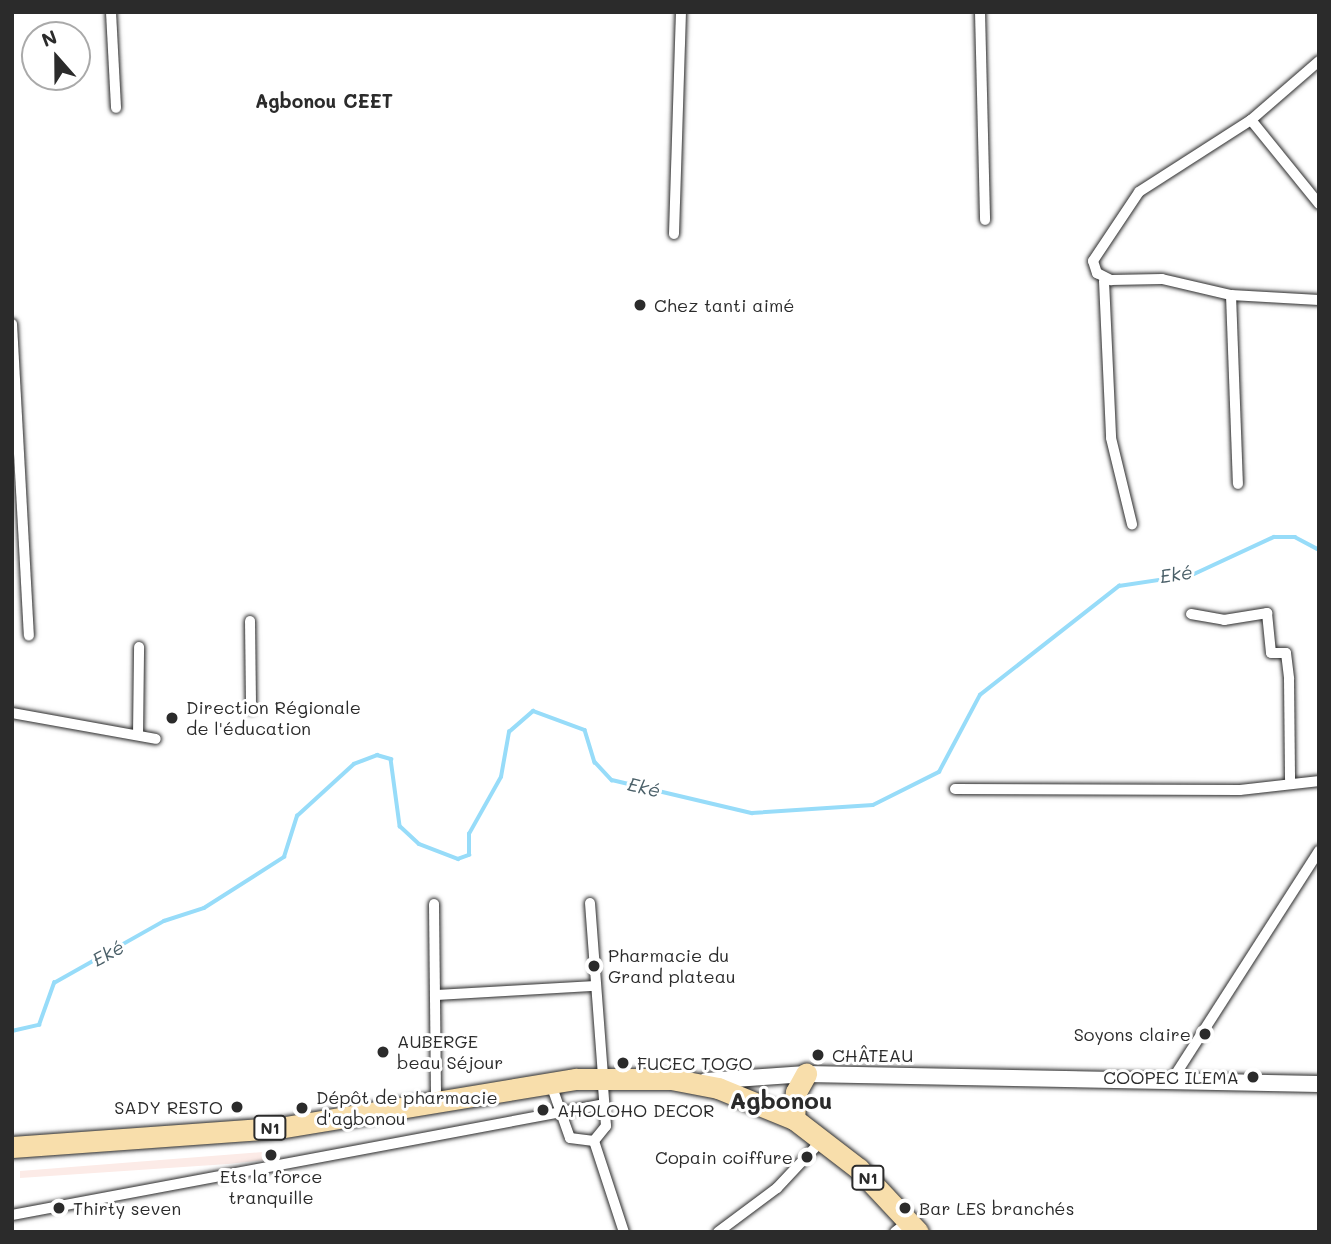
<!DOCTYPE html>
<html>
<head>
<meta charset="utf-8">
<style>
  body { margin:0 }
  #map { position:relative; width:1331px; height:1244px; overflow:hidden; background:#fff; font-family:Mali,sans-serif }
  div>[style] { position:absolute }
  .built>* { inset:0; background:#fcebe7 }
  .stream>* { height:3.5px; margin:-1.75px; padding:0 1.75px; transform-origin:1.75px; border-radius:1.75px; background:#97dcf9 }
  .roads { filter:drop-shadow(0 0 2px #2b2b2b) drop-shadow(0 0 2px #2b2b2b) }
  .street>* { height:10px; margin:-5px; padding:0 5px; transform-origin:5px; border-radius:5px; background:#fff }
  .secondary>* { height:16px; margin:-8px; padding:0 8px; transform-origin:8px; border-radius:8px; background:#fff }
  .highway>* { height:21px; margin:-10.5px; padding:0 10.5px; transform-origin:10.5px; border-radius:10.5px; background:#f8deab }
  .dots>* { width:19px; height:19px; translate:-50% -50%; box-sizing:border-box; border:4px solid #fff; border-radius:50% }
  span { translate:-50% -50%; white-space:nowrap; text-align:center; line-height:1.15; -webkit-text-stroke:6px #fff; paint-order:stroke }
  .shield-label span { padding:2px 5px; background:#fff; border:2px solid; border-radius:5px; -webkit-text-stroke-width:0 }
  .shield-label { font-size:16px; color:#2b2b2b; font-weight:700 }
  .poi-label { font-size:18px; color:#2b2b2b }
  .left { translate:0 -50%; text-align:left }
  .right { translate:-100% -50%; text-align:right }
  .neighbourhood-label { font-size:19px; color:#2b2b2b; font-weight:700 }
  .water-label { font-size:19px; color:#4b6069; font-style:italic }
  .district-label { font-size:24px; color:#2b2b2b; font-weight:700 }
  .frame { position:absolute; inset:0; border:14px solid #2b2b2b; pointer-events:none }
  .north { position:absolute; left:21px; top:21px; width:70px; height:70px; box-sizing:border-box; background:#fff; border:2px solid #aaa; border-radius:50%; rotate:339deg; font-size:19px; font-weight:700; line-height:28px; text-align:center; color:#2b2b2b }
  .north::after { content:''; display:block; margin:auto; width:24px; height:32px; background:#2b2b2b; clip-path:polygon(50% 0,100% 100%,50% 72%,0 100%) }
</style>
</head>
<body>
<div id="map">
  <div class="built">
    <i style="clip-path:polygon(275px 1151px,276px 1159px,228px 1164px,20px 1178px,20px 1171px)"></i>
  </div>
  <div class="stream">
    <i style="left:12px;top:1031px;width:28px;rotate:-13deg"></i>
    <i style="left:39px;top:1025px;width:45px;rotate:-70.3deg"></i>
    <i style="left:54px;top:983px;width:126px;rotate:-29.4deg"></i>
    <i style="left:164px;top:921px;width:42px;rotate:-18deg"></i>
    <i style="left:204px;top:908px;width:95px;rotate:-32.5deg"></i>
    <i style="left:284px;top:857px;width:43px;rotate:-72.4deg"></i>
    <i style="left:297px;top:816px;width:77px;rotate:-42.4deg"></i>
    <i style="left:354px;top:764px;width:25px;rotate:-21deg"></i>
    <i style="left:377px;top:755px;width:15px;rotate:16deg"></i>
    <i style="left:391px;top:759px;width:68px;rotate:82.3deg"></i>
    <i style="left:400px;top:826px;width:26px;rotate:43deg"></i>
    <i style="left:419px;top:844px;width:42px;rotate:21deg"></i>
    <i style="left:458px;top:859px;width:12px;rotate:-20deg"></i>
    <i style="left:469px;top:855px;width:21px;rotate:-90deg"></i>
    <i style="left:469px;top:834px;width:65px;rotate:-60.7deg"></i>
    <i style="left:501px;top:777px;width:46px;rotate:-79.9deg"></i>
    <i style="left:509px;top:732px;width:32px;rotate:-41deg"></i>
    <i style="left:533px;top:711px;width:55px;rotate:20.1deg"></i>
    <i style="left:585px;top:730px;width:34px;rotate:73deg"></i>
    <i style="left:595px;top:762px;width:25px;rotate:47deg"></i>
    <i style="left:612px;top:780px;width:144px;rotate:13.3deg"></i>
    <i style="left:752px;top:813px;width:121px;rotate:-3.8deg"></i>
    <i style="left:873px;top:805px;width:74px;rotate:-26.6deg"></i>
    <i style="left:939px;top:772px;width:87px;rotate:-62deg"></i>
    <i style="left:980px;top:695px;width:177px;rotate:-38.1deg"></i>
    <i style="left:1119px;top:586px;width:74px;rotate:-8.6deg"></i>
    <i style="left:1192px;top:575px;width:90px;rotate:-24.9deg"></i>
    <i style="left:1274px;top:537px;width:21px"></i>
    <i style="left:1295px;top:537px;width:27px;rotate:28deg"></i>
  </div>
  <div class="roads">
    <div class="street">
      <i style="left:111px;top:12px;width:96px;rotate:87deg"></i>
      <i style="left:980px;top:12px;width:208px;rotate:88.6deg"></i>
      <i style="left:1319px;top:61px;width:90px;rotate:139.1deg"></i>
      <i style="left:1251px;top:120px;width:133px;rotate:147.3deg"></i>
      <i style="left:1139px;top:192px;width:83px;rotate:123.7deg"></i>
      <i style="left:1093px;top:261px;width:13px;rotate:72deg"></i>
      <i style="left:1097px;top:273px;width:16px;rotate:27deg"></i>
      <i style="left:1111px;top:280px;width:51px;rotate:-1.1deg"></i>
      <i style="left:1162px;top:279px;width:71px;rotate:13.1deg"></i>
      <i style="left:1231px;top:295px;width:88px;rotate:3.3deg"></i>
      <i style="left:1251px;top:120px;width:108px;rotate:51deg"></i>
      <i style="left:674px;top:234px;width:222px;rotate:-88.2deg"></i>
      <i style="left:1104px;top:281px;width:157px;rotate:87.4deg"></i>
      <i style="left:1111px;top:438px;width:89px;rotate:76.3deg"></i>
      <i style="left:1231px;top:295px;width:189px;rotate:87.9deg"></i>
      <i style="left:12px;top:324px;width:312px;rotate:86.9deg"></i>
      <i style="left:1191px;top:614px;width:34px;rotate:10deg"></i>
      <i style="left:1224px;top:620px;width:44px;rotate:-9.2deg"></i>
      <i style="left:1267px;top:613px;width:40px;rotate:84.3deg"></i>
      <i style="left:1271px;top:653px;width:15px"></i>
      <i style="left:1286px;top:653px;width:26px;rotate:83deg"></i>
      <i style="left:1289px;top:679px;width:103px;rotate:89.4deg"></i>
      <i style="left:250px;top:621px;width:88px;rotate:89.3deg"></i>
      <i style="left:12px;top:713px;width:146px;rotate:10.2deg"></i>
      <i style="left:138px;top:735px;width:88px;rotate:-89.3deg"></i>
      <i style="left:955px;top:789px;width:285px;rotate:0.2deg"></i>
      <i style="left:1240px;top:790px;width:80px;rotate:-6.5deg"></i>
      <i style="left:590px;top:903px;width:174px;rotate:85.7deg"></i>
      <i style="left:434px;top:904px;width:199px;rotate:89.4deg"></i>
      <i style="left:437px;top:995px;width:158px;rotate:-3.3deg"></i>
      <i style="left:1170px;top:1083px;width:276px;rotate:-57.3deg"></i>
      <i style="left:603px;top:1086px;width:40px;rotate:85.7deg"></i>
      <i style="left:606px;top:1126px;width:19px;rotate:129deg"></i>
      <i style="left:594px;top:1141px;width:96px;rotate:71.8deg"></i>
      <i style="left:553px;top:1090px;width:51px;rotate:70.5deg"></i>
      <i style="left:570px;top:1138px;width:24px;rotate:7deg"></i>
      <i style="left:12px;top:1215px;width:602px;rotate:-10.62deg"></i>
      <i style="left:718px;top:1232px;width:74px;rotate:-36.7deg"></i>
      <i style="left:777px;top:1188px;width:66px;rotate:-46.8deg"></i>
      <i style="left:895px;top:1232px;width:18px;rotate:-38deg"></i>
    </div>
    <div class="secondary">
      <i style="left:706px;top:1081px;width:100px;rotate:-4deg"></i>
      <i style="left:806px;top:1074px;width:513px;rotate:1.12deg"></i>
    </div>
    <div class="highway">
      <i style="left:794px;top:1119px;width:27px;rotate:-86deg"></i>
      <i style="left:796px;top:1092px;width:21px;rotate:-61deg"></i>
      <i style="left:12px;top:1147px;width:268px;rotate:-4.1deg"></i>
      <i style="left:279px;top:1128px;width:301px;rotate:-9.4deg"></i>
      <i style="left:576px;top:1079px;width:95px"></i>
      <i style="left:671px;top:1079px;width:48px;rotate:10.8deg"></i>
      <i style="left:718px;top:1088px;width:82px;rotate:22.2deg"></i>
      <i style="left:794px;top:1119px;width:82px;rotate:37.6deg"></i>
      <i style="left:859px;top:1169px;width:86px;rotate:46.9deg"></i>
    </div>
  </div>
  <div class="dots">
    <i style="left:640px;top:305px;background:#2b2b2b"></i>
    <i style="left:172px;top:718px;background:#2b2b2b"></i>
    <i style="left:594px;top:966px;background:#2b2b2b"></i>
    <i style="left:1205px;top:1034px;background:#2b2b2b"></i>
    <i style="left:383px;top:1052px;background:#2b2b2b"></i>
    <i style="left:818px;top:1055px;background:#2b2b2b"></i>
    <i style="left:623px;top:1063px;background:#2b2b2b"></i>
    <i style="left:1253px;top:1077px;background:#2b2b2b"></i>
    <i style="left:237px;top:1107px;background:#2b2b2b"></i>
    <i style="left:302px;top:1108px;background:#2b2b2b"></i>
    <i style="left:543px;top:1110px;background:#2b2b2b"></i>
    <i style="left:271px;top:1155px;background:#2b2b2b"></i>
    <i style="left:807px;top:1157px;background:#2b2b2b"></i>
    <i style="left:59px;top:1208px;background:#2b2b2b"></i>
    <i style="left:905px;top:1208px;background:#2b2b2b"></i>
  </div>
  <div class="shield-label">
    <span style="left:270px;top:1128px">N1</span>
    <span style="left:868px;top:1178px">N1</span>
  </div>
  <div class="poi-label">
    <span class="left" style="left:654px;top:305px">Chez tanti aimé</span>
    <span class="left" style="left:186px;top:718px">Direction Régionale<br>de l'éducation</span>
    <span class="left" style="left:608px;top:966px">Pharmacie du<br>Grand plateau</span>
    <span class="right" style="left:1191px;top:1034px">Soyons claire</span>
    <span class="left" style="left:397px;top:1052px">AUBERGE<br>beau Séjour</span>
    <span class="left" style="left:832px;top:1055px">CHÂTEAU</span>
    <span class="left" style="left:637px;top:1063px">FUCEC TOGO</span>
    <span class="right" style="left:1239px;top:1077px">COOPEC ILEMA</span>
    <span class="left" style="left:316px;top:1108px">Dépôt de pharmacie<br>d'agbonou</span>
    <span class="right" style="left:223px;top:1107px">SADY RESTO</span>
    <span class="left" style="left:557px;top:1110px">AHOLOHO DECOR</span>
    <span class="right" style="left:793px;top:1157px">Copain coiffure</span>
    <span style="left:271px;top:1187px">Ets la force<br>tranquille</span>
    <span class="left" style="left:73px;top:1208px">Thirty seven</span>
    <span class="left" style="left:919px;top:1208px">Bar LES branchés</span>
  </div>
  <div class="neighbourhood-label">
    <span style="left:324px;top:101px">Agbonou CEET</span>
  </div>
  <div class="water-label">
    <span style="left:1176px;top:574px;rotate:-9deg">Eké</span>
    <span style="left:644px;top:787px;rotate:13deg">Eké</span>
    <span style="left:108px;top:953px;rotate:-29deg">Eké</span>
  </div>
  <div class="district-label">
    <span style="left:781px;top:1100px">Agbonou</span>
  </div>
  <div class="frame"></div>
  <div class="north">N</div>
</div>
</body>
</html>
